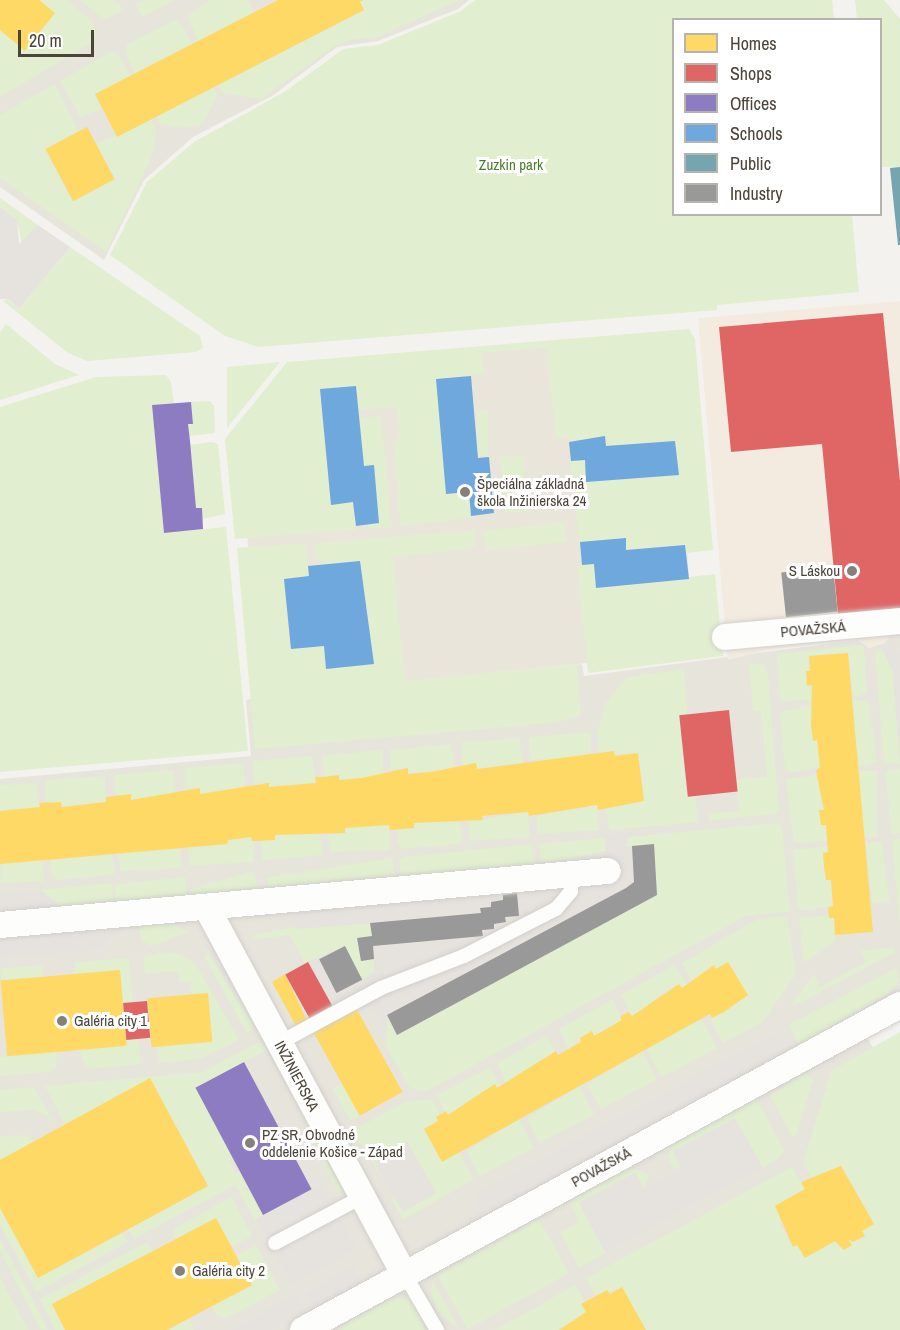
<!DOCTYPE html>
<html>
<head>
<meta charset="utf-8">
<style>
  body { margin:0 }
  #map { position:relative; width:900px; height:1330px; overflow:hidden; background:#f4f2ee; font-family:"Archivo Narrow",sans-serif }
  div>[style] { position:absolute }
  .residential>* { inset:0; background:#e7e4dc }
  .commercial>* { inset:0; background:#f3ebdf }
  .industrial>* { inset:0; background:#e6e2de }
  .education>* { inset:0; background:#eae5da }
  .green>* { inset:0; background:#e1eecf; transform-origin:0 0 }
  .parking>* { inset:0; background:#e6e3df; transform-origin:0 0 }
  .homes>* { inset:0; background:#ffd966; transform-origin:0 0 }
  .shops>* { inset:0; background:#e06666; transform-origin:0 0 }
  .offices>* { inset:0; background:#8e7cc3; transform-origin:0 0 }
  .schools>* { inset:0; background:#6fa8dc }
  .public>* { inset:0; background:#76a5af }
  .industry>* { inset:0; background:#999; transform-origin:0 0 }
  .roads { filter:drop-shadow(0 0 2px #d2d0cb) drop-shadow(0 0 2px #d2d0cb) }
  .lane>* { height:14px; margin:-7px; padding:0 7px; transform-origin:7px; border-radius:7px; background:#fdfdfc }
  .street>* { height:26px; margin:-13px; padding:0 13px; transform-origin:13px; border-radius:13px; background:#fdfdfc }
  .dots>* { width:16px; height:16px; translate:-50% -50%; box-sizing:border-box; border:3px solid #fff; border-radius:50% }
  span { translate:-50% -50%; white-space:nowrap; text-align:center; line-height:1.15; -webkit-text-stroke:6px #fff; paint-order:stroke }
  .park-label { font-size:15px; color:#4a7f2a }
  .poi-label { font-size:15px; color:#4b4439 }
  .left { translate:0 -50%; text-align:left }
  .right { translate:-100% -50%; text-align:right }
  .street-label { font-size:15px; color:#4b4439 }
  .legend { position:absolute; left:672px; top:18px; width:210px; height:198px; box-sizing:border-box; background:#fff; border:2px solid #b7b4b0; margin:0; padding:8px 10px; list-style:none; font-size:18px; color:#4b4439 }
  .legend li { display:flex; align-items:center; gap:12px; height:30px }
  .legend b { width:30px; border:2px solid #b7b4b0 }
  .scale { position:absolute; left:18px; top:30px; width:76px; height:27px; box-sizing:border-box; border:3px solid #4b4439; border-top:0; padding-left:8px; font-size:18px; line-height:21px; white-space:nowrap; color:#4b4439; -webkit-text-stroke:4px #fff; paint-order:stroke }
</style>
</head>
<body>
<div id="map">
  <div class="residential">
    <i style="clip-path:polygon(0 0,469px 0,458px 9px,378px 41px,337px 47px,272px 96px,193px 137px,144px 180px,104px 260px,0 187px)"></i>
    <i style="clip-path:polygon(900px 621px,900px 1005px,861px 1026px,900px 1097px,900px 1282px,814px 1330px,0 1330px,0 779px,251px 756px,246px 700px,263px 696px,582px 664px,584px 676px,858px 640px,870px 648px)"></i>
  </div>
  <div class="commercial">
    <i style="clip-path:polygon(900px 301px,900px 621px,885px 643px,870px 648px,858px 640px,771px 649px,728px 660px,698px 318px)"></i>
  </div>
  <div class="industrial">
    <i style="clip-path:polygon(659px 830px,664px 901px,394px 1044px,362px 989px,332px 1006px,308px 962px,303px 900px,608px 871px,604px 835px)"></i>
  </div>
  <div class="education">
    <i style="clip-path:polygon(674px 336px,689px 579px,587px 663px,263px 696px,238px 445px,299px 368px)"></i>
  </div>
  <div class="green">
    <i style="clip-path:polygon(39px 0,67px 0,92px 21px,96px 33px,94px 41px,0 97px,0 30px,25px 50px)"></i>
    <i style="clip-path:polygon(80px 0,113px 0,124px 9px,105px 20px)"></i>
    <i style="clip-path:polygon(144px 0,175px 0,142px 17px,136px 4px)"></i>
    <i style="clip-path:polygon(210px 0,248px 0,254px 13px,198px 41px,187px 16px)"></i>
    <i style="clip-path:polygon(363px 0,459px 0,378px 37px,350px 40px,333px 47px,261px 99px,222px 93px,218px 85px,364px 10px,360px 2px)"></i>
    <i style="clip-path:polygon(475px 0,832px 0,834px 19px,674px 20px,674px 214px,852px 215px,859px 292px,717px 305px,717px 310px,258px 347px,225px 336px,110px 255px,147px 182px,194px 142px,286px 91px,343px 49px,378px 45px,461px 11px)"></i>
    <i style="clip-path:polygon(855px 0,884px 0,900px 19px,900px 167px,881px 167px,880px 20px,857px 19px)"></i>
    <i style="clip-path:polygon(177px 19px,193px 44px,135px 73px,126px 55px,127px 44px)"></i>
    <i style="clip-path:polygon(112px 51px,119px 55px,130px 76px,95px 94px,102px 109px,80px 117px,60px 81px)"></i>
    <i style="clip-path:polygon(55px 84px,78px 131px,45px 149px,72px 201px,115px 179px,96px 144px,151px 119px,157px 130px,149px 163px,106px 252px,0 178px,0 115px)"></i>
    <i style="clip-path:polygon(213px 87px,218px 96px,202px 124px,184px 128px,160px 124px,156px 116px)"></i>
    <i style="clip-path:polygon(0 198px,38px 225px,22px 245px,17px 221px,0 207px)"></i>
    <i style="clip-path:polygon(70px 247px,200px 336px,203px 348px,195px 352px,87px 361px,68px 353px,3px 301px,7px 299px,19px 309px)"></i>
    <i style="clip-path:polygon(6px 324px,55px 364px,79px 375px,0 400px,0 332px)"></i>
    <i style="clip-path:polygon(689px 329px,695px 339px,713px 550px,686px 553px,685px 545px,626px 550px,625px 538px,580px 544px,569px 461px,585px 460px,586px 482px,678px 475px,675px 441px,606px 446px,605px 437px,570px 442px,568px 437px,556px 438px,546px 347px,482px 353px,484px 374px,436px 379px,469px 492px,471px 518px,400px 526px,394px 446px,400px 434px,397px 407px,358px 410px,355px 386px,320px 389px,331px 504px,353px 502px,356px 530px,235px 539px,225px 439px,287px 362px)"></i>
    <i style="clip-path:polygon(280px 362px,227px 428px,227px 367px)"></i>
    <i style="clip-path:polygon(166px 375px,171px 382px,174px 403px,152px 405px,164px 533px,226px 527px,248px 751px,0 772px,0 407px,96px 377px)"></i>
    <i style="clip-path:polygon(210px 401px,214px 406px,215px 433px,189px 436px,188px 424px,193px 424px,191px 402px)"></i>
    <i style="left:477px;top:410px;width:11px;height:46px"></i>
    <i style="clip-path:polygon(381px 416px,392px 527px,368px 529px,368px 524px,379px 523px,374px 466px,364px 466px,359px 418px)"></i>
    <i style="clip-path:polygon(212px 442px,218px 444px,225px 514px,202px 519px,196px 508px,190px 445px)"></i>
    <i style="left:523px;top:455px;width:56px;height:23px;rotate:85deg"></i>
    <i style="left:564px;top:522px;width:20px;height:80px;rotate:84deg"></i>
    <i style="clip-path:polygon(473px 530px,475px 548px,393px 557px,405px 681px,577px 664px,581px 716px,552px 723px,255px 749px,237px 548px,305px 543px,309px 576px,284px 579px,290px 649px,324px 646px,326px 669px,374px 664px,360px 561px,322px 564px,321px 559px,316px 559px,315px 543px)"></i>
    <i style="clip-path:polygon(594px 564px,597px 588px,715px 574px,723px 656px,588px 673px,577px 566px)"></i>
    <i style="clip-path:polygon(861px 645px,864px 648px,867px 694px,853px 697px,848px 653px,809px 656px,807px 686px,812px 685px,813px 700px,780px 701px,777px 654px)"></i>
    <i style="clip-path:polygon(882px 649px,893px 672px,900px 764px,884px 763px,875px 653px)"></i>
    <i style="clip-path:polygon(749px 663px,764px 665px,768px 675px,779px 813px,709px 821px,709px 814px,739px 811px,736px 779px,767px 777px,761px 711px,753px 711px)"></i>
    <i style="clip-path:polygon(684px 669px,687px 715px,679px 716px,687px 797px,695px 796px,698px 822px,610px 830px,605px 809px,644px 801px,638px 754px,600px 753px,597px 735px,605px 704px,627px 677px)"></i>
    <i style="clip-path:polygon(868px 700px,877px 762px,858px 767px,852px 701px)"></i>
    <i style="clip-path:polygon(813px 705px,811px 726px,813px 741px,817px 740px,820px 767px,789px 773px,785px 769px,780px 712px)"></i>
    <i style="clip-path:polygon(587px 732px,591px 735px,591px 757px,544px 763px,544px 759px,530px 760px,529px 737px)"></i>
    <i style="clip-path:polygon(519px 738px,523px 764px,477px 769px,476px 763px,462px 765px,462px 742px)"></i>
    <i style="clip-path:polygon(451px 744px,455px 769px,408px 774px,408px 768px,391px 770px,390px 750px)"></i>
    <i style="clip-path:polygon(382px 750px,384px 776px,339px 780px,338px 775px,324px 777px,322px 756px)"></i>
    <i style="clip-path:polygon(312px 756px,316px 783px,269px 787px,269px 783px,254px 784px,253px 761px)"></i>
    <i style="clip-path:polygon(243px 763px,246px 788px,200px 794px,200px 788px,184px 789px,185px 768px)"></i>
    <i style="clip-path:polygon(900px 769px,900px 833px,892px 834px,885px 772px)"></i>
    <i style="clip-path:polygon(173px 770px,176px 794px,131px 800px,115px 796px,114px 775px)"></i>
    <i style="left:859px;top:771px;width:18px;height:66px"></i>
    <i style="clip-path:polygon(816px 775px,817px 781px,821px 781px,824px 810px,819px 810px,821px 824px,826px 825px,827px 841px,794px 843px,786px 779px)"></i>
    <i style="clip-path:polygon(105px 776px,106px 802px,62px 807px,61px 802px,46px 802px,45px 780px)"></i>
    <i style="clip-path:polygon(36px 783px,40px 807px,0 811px,0 785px)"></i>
    <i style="clip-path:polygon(597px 805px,599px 830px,538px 834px,537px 816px)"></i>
    <i style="clip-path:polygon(528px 812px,530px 837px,470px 841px,468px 821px)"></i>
    <i style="clip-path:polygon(458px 818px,463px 839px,460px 844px,401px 849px,398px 843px,398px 829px,414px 823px)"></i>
    <i style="clip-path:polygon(778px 823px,782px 826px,790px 912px,746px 916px,425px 1092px,410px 1088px,386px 1047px,387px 1015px,397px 1035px,657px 895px,654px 845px,626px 847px,628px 837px)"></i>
    <i style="clip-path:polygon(389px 825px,390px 850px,330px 852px,327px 835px,344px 833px,345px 828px)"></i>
    <i style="clip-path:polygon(319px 831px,323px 855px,263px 860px,260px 840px,275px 835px)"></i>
    <i style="clip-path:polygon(251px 837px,254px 841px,254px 862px,190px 866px,187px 847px,227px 844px,228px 840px)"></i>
    <i style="clip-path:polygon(605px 838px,606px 851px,541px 863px,539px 844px)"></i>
    <i style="clip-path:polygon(900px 838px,900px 930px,892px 841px)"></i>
    <i style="left:882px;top:841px;width:61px;height:17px;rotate:83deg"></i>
    <i style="clip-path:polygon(531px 844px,535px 864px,401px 877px,399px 860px,403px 857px)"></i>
    <i style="clip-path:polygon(827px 846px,828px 852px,823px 853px,824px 867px,826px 880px,831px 880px,833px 906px,801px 911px,798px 908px,793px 850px)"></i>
    <i style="clip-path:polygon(181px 847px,181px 868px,120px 871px,118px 853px)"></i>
    <i style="clip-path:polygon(112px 854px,115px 872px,112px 875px,56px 880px,52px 876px,50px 860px)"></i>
    <i style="left:392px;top:858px;width:19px;height:127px;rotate:81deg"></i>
    <i style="left:43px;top:860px;width:21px;height:43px;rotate:87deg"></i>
    <i style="left:253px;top:871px;width:19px;height:65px;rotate:74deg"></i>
    <i style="left:185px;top:877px;width:19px;height:71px;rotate:84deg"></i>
    <i style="clip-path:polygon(112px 883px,113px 902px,62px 907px,40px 890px)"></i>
    <i style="clip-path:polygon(829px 915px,834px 918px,835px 941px,804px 963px,799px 918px)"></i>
    <i style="clip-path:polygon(787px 916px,796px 974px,763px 1022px,723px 1043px,710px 1020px,747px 995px,728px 962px,716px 969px,714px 965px,692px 982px,682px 963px,758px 919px)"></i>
    <i style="clip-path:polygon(155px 922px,176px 925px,189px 932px,151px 946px,141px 940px,139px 924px)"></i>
    <i style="clip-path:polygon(370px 923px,372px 936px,357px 938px,361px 961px,374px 959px,375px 972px,362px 980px,345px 946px,305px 963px,289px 935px,251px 940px,255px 934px,289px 928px)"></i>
    <i style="clip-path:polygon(893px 947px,894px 953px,794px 1006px,791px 1004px,814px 974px,820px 987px,866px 962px,860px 951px)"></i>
    <i style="clip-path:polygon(161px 952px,179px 954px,195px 963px,239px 1040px,200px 1059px,159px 1063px,157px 1047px,212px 1042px,208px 993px,192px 994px,190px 982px,179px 982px,178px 971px,145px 974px,143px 957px)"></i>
    <i style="clip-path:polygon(208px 952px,254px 1027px,247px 1033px,205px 958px)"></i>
    <i style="clip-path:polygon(129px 958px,133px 1002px,123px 1003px,120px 970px,73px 974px,75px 962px)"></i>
    <i style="left:43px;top:965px;width:12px;height:43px;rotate:85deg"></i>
    <i style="clip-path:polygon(674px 965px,687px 985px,682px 988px,679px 984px,655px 998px,657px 1002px,632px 1016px,621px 995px)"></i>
    <i style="clip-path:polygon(897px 968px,900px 981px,888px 993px,798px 1046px,790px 1024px)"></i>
    <i style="clip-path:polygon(613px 999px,622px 1020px,594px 1036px,592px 1031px,568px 1049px,559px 1029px)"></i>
    <i style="left:702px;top:1019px;width:33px;height:63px;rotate:63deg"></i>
    <i style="clip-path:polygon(900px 1032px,900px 1330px,646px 1330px,622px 1287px,596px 1296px,586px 1278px,792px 1167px,805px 1189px,779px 1223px,793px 1247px,797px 1245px,805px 1258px,835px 1241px,844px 1250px,852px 1245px,848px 1239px,853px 1242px,864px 1236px,862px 1231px,874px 1223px,841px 1166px,811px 1177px,803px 1163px,831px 1071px)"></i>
    <i style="clip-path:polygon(546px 1036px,556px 1051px,506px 1083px,497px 1063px)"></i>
    <i style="clip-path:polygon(139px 1039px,141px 1064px,92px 1069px,85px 1065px,81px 1054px,80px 1050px)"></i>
    <i style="clip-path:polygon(256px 1043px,263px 1043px,267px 1050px,196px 1088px,234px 1158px,229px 1161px,235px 1173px,241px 1171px,249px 1186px,243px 1189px,245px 1192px,251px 1190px,264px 1214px,255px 1220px,235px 1185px,134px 1239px,128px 1229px,208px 1186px,150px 1079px,65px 1125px,45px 1086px,203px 1072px)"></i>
    <i style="clip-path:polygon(642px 1051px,657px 1080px,601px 1109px,586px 1085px)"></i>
    <i style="clip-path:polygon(57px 1052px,56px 1067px,49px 1072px,0 1076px,0 1057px)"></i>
    <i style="clip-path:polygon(489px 1068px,502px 1085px,484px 1091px,448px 1115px,444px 1112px,437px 1095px)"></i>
    <i style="clip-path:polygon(805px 1073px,813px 1079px,797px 1133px,792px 1136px,770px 1096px)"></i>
    <i style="left:342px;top:1083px;width:37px;height:11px;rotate:61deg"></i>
    <i style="clip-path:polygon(580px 1086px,594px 1115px,539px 1143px,527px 1118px)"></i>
    <i style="clip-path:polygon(34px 1087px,57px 1129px,47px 1116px,34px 1110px,0 1112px,0 1090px)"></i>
    <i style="clip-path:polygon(432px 1099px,440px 1114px,436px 1117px,438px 1121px,424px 1129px,442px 1162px,459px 1152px,474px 1179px,403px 1220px,392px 1200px,394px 1194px,404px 1211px,436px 1193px,407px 1142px,375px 1160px,381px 1177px,353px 1130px,407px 1101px)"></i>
    <i style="clip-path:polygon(756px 1099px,782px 1146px,784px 1152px,776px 1160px,763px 1168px,735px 1118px,682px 1169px,672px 1167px,668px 1159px,671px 1146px)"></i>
    <i style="clip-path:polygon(519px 1119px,534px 1148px,479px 1176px,467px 1151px)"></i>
    <i style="clip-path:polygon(26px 1135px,34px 1142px,0 1160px,0 1136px)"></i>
    <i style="clip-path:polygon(313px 1136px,342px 1189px,339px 1195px,310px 1140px)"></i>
    <i style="clip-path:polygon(631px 1168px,649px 1174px,644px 1189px,635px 1173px,579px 1203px,606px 1253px,579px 1268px,560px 1232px,579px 1222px,569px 1202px)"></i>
    <i style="clip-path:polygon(232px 1197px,252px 1236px,231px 1247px,216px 1218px,175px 1239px,174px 1228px)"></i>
    <i style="clip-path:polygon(0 1208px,38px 1278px,122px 1233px,128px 1242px,36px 1292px,0 1225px)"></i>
    <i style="left:539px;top:1219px;width:62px;height:116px;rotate:61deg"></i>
    <i style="clip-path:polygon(0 1239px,26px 1287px,48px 1330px,41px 1330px,0 1251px)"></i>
    <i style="clip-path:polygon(147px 1242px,154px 1251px,52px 1304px,65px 1330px,55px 1330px,40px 1299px)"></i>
    <i style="clip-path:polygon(256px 1245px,280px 1290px,226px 1318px,219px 1317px,211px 1307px,251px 1286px,236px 1256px)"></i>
    <i style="clip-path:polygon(0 1277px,28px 1330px,0 1330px)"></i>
    <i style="clip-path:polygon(432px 1280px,460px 1330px,437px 1311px,431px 1293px)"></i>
    <i style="clip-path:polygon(575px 1285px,585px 1302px,582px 1304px,586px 1312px,559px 1330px,495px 1330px)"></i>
    <i style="clip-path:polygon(395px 1297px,409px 1300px,426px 1330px,336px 1330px)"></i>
    <i style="clip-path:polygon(190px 1318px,194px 1330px,167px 1330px)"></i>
  </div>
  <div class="parking">
    <i style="clip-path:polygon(0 207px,17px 220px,19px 244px,38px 225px,70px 247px,19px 309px,8px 299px,0 299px)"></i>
    <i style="clip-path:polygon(895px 642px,900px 654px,900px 758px,893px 672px,882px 649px)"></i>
    <i style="clip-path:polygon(40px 890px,62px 907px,0 912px,0 894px)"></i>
    <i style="clip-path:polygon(370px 907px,370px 923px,299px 929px,285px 913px)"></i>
    <i style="clip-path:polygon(125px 925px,99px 950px,0 958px,0 935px)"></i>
    <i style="clip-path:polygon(219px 946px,262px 1022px,254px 1027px,208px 952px)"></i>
    <i style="clip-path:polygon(770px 1036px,798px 1046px,472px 1222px,479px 1192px)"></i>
    <i style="clip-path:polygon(735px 1118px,762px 1167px,605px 1252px,579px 1203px,635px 1172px,644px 1189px,681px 1169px,673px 1151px)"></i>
    <i style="left:407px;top:1141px;width:60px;height:38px;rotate:61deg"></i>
    <i style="left:322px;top:1184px;width:74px;height:74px;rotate:62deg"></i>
    <i style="left:353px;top:1266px;width:18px;height:56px;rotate:61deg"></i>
    <i style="clip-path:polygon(298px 1294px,307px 1311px,272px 1330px,230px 1330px)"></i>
  </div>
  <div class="homes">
    <i style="clip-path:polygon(0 0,39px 0,55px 13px,25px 51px,0 30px)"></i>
    <i style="clip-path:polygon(278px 0,363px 0,360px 2px,364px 10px,117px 137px,95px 94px)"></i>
    <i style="left:87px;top:127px;width:59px;height:47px;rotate:62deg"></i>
    <i style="clip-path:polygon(848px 653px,873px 932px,835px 935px,834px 918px,829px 918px,828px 907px,833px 906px,831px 880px,826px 880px,824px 867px,823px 853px,828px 852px,826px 825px,821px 825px,819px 810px,824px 810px,816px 771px,820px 767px,817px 740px,813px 741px,811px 726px,812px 685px,807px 686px,806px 671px,810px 671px,809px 656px)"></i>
    <i style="clip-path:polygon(614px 751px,615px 756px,638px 753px,644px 801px,598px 810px,597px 805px,529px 816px,528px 812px,482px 816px,483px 820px,414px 823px,414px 828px,390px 830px,389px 825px,345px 828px,345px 833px,275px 835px,275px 840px,252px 841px,251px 837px,228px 840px,227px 844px,0 864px,0 811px,40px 807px,39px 803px,61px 802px,62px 807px,106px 802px,106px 797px,131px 794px,131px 800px,200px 788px,200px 794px,269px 783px,269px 787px,316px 783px,315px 777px,324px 777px,339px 775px,339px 780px,362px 778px,408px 768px,408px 774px,431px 772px,476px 763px,477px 769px)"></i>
    <i style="clip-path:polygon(728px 962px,748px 995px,724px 1012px,712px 1018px,710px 1014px,442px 1162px,424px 1129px,438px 1121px,436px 1117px,446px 1111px,448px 1115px,484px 1091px,495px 1084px,497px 1088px,556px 1051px,558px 1055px,581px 1042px,580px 1038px,592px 1031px,594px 1036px,622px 1020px,620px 1017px,628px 1012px,632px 1016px,679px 984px,682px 988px,714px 965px,716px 969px)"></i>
    <i style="left:120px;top:970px;width:76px;height:120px;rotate:85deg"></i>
    <i style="clip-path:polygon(285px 974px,307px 1020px,296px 1026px,272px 982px)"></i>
    <i style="left:208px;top:993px;width:49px;height:61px;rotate:85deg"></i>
    <i style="left:356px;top:1008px;width:96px;height:49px;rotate:61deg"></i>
    <i style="clip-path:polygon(150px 1078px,208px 1186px,38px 1278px,0 1208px,0 1160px)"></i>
    <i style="clip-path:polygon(841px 1166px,874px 1224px,862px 1231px,865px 1236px,853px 1242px,848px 1239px,852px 1245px,844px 1250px,835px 1241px,805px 1258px,797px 1245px,793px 1247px,775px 1206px,805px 1189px,801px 1183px,806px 1180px)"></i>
    <i style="clip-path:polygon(216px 1218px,252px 1285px,167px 1330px,65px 1330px,52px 1304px)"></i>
    <i style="clip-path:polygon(622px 1287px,646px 1330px,559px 1330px,586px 1312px,581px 1304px,607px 1290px,610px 1294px)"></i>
  </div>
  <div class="shops">
    <i style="clip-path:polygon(883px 313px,900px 481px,900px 608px,838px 614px,822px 444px,731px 452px,719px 327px)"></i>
    <i style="left:729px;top:710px;width:82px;height:50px;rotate:84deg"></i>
    <i style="left:308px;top:962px;width:50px;height:26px;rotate:61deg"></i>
    <i style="left:147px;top:1001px;width:37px;height:24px;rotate:85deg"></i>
  </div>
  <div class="offices">
    <i style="clip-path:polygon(191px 402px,193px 424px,188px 424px,190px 441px,196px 508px,202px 508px,203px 529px,164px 533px,152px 405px)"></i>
    <i style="left:244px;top:1062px;width:144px;height:55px;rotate:62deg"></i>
  </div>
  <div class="schools">
    <i style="clip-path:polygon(471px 376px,478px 458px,489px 457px,494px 513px,471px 516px,469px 492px,446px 494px,436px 379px)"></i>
    <i style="clip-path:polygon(356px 386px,364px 466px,374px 465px,379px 523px,356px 526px,353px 502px,331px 505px,320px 389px)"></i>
    <i style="clip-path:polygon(605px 436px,606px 446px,675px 441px,679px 475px,586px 482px,585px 460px,571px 461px,569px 442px)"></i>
    <i style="clip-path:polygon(626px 538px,626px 550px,685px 545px,689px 579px,596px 588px,594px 564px,582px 565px,580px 542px)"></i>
    <i style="clip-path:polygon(360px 561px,374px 664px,326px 669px,324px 646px,291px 649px,284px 579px,309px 576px,308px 566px)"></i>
  </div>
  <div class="public">
    <i style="clip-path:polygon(900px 167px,900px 245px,898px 245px,890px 168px)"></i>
  </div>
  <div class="industry">
    <i style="left:833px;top:567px;width:45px;height:52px;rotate:84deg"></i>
    <i style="clip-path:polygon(654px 844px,657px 895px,397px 1035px,387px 1015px,626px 888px,634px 882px,632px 846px)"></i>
    <i style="clip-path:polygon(517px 893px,519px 916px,505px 917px,506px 922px,494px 924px,494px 929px,482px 930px,483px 936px,373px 946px,374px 959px,361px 961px,357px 938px,372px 936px,370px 923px,481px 913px,480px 908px,491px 907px,491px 902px,503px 900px,503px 895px)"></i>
    <i style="left:345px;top:946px;width:38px;height:29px;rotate:63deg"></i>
  </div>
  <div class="roads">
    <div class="lane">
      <i style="left:279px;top:1043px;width:116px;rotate:-28.3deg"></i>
      <i style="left:381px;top:988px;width:89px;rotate:-21.1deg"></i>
      <i style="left:464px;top:956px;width:103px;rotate:-27.1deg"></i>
      <i style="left:556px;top:909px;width:23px;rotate:-50deg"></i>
      <i style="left:571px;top:891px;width:16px;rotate:-90deg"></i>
      <i style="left:275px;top:1243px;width:98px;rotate:-27.9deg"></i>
      <i style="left:405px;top:1275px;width:64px;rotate:59.8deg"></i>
    </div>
    <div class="street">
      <i style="left:725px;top:637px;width:176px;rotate:-5.2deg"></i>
      <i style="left:207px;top:908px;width:417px;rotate:61.7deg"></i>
      <i style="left:0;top:925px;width:610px;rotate:-5.08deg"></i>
      <i style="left:303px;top:1330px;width:680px;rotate:-28.56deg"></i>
    </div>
  </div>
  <div class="dots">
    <i style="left:465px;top:492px;background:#868178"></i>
    <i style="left:852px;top:571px;background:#868178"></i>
    <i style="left:62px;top:1021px;background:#868178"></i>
    <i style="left:250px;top:1143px;background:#868178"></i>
    <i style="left:180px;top:1271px;background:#868178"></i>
  </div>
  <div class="park-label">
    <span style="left:511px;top:165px">Zuzkin park</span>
  </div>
  <div class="poi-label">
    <span class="left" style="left:477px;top:492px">Špeciálna základná<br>škola Inžinierska 24</span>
    <span class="right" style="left:840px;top:571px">S Láskou</span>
    <span class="left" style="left:74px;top:1021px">Galéria city 1</span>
    <span class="left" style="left:262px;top:1143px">PZ SR, Obvodné<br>oddelenie Košice - Západ</span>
    <span class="left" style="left:192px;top:1271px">Galéria city 2</span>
  </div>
  <div class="street-label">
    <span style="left:813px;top:629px;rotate:-5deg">POVAŽSKÁ</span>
    <span style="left:297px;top:1076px;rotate:62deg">INŽINIERSKA</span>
    <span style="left:601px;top:1167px;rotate:-29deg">POVAŽSKÁ</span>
  </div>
  <ul class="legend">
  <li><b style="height:16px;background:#ffd966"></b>Homes</li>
  <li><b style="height:16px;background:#e06666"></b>Shops</li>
  <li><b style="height:16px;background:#8e7cc3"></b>Offices</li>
  <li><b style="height:16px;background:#6fa8dc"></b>Schools</li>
  <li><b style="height:16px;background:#76a5af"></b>Public</li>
  <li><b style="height:16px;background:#999"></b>Industry</li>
  </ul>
  <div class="scale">20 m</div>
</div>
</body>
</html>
